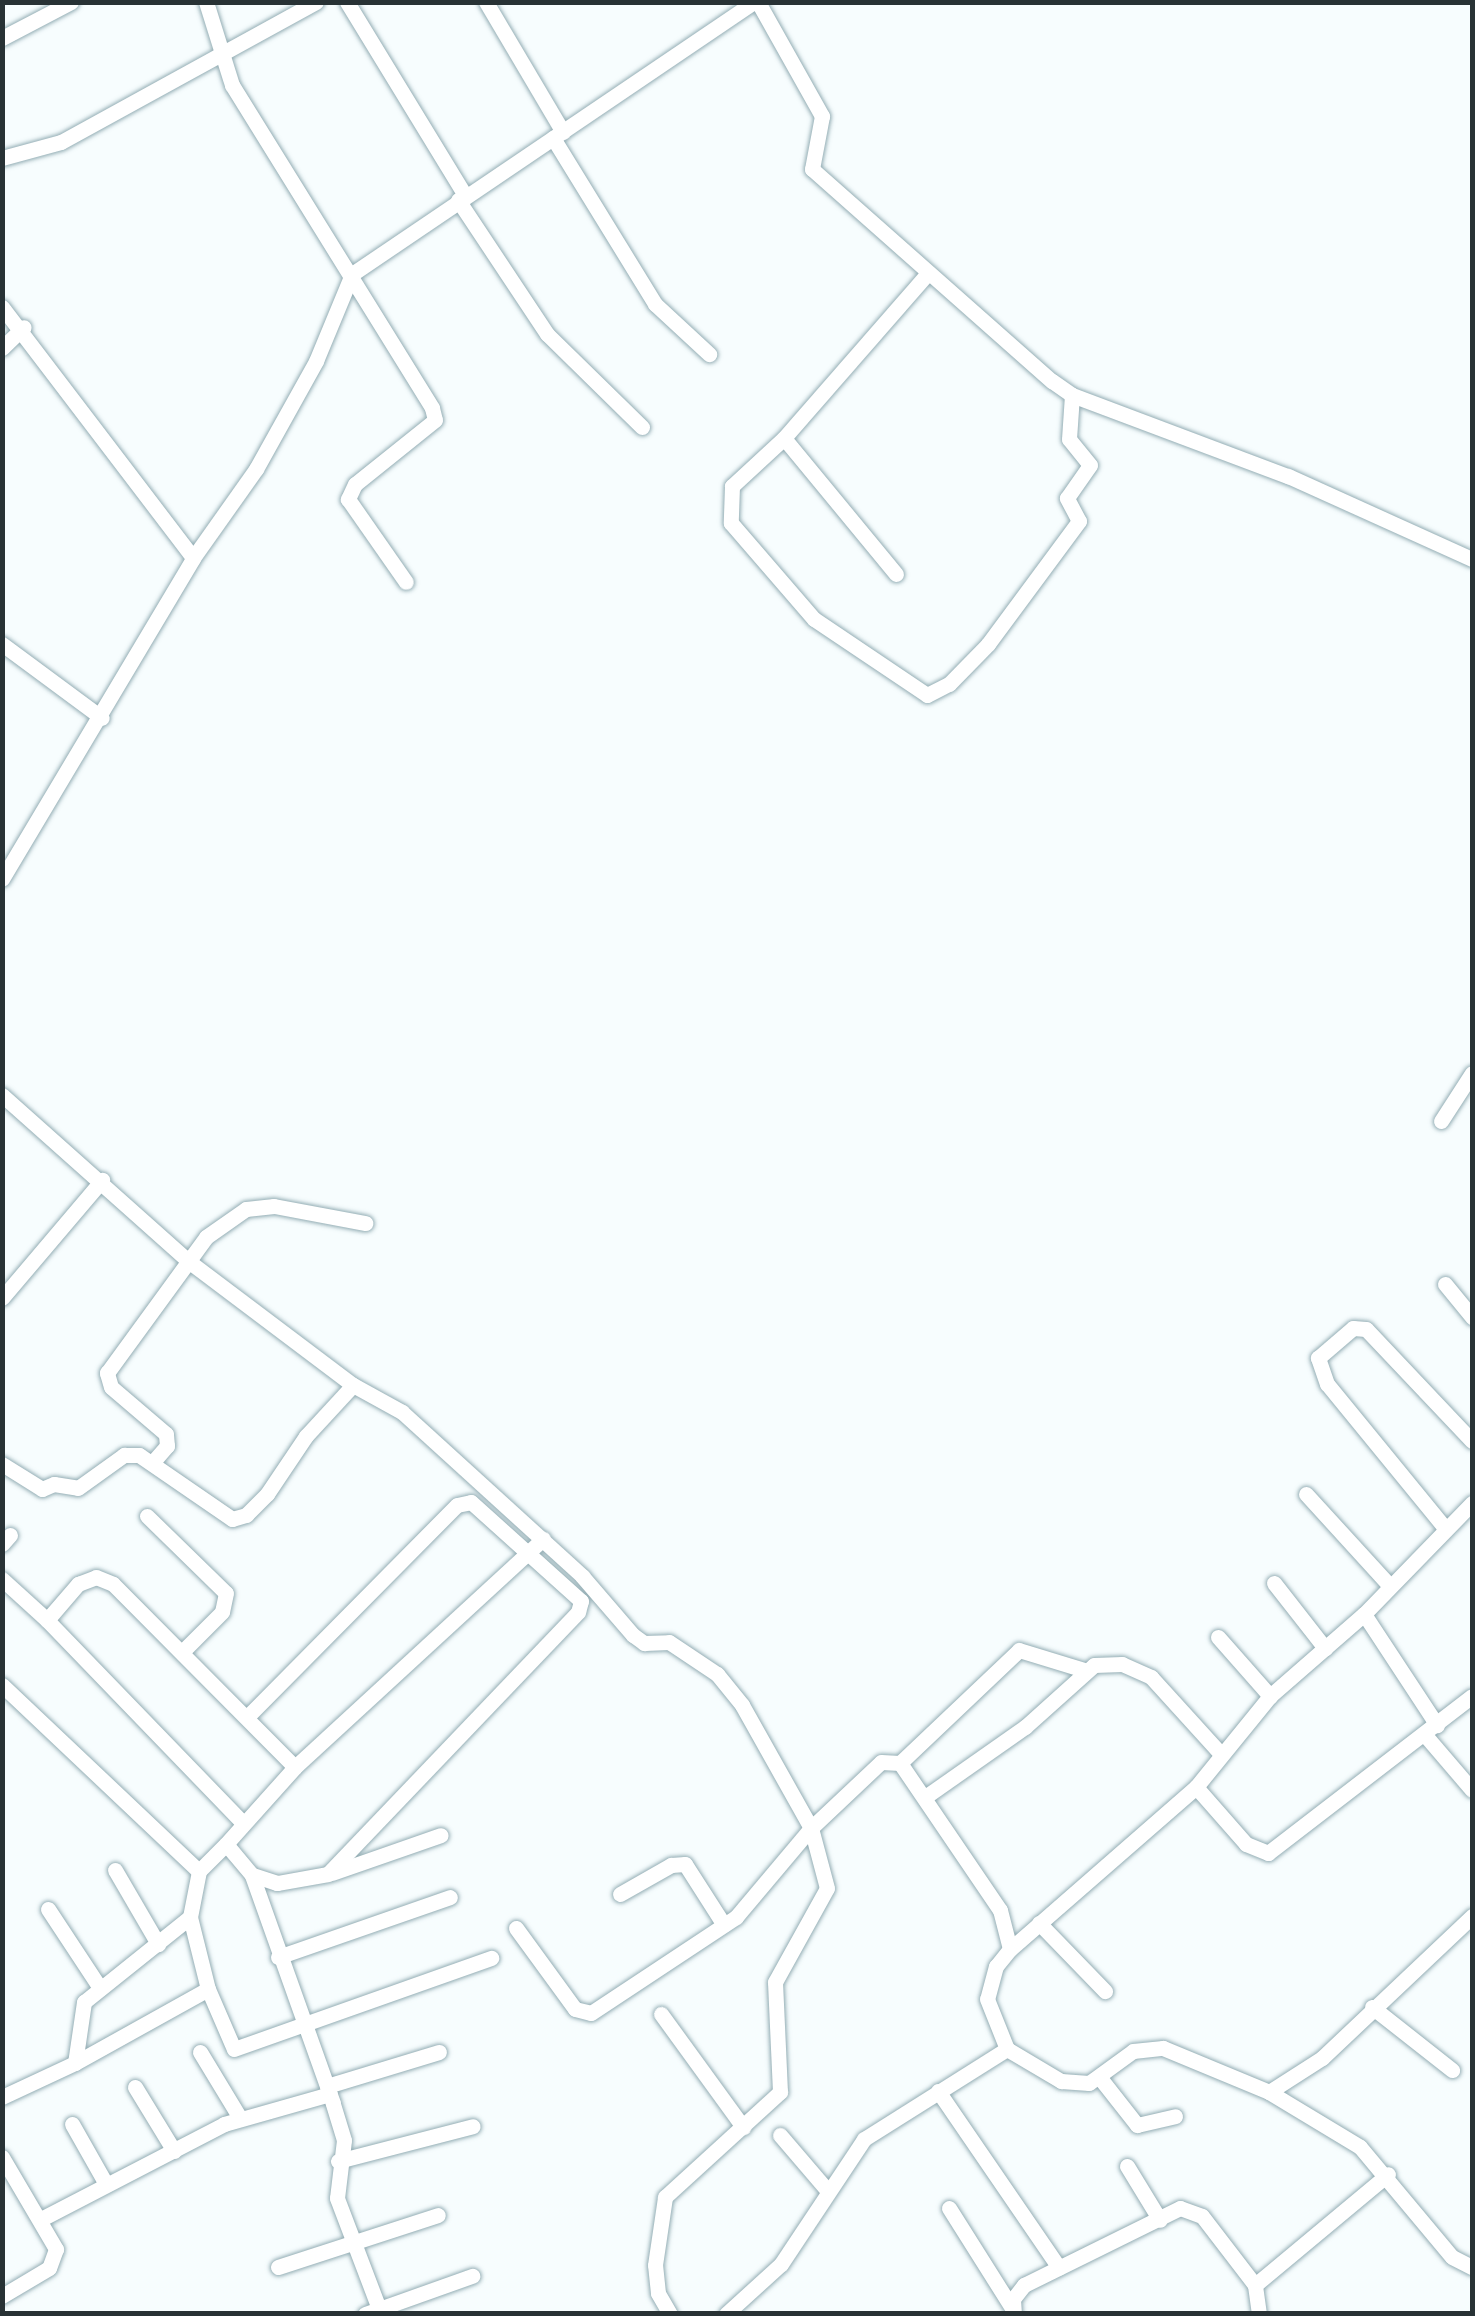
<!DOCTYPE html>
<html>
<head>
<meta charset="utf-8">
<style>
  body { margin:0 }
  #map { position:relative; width:1475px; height:2316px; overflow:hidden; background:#f7fdfe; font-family:Mulish,sans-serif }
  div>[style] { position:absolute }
  .roads { filter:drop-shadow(0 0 2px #93adb4) drop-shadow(0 0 2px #93adb4) }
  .minor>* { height:15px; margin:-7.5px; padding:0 7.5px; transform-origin:7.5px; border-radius:7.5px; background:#fff }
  span { translate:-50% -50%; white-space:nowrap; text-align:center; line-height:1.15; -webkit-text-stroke:8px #f7fdfe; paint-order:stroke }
  .frame { position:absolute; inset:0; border:5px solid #283235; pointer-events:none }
</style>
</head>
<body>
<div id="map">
  <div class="roads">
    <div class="minor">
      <i style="left:206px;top:2px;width:87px;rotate:72.6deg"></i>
      <i style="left:232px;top:85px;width:380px;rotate:58.2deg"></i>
      <i style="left:432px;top:408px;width:12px;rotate:76deg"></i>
      <i style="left:435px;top:420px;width:102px;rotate:141.3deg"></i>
      <i style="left:355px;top:484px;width:17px;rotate:115deg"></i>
      <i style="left:348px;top:499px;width:101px;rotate:55.1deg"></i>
      <i style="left:347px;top:2px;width:226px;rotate:58.6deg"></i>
      <i style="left:486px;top:2px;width:151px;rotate:59.4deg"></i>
      <i style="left:758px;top:2px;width:131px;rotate:60.7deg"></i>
      <i style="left:822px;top:116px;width:54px;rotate:100.7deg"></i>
      <i style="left:812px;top:169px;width:320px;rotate:41.5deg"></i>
      <i style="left:1052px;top:381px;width:24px;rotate:35deg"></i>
      <i style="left:1072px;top:395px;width:231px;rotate:20.6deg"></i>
      <i style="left:1288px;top:476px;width:202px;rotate:24.3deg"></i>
      <i style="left:2px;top:38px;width:78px;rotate:-27.6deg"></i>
      <i style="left:553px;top:138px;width:195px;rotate:58.4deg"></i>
      <i style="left:655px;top:304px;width:74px;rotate:42.8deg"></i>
      <i style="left:2px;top:158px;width:61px;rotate:-15.2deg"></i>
      <i style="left:61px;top:142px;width:291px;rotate:-28.8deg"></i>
      <i style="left:458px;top:200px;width:161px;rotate:56.4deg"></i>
      <i style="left:547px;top:334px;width:133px;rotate:44.4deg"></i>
      <i style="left:2px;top:307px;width:315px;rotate:52.7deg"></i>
      <i style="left:2px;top:348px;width:30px;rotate:-44deg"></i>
      <i style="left:784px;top:438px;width:71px;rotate:137.3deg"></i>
      <i style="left:732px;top:486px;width:37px;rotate:92deg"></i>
      <i style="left:731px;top:523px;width:127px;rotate:49.2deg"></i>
      <i style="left:814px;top:619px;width:136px;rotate:33.9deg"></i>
      <i style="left:927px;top:695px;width:25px;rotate:-27deg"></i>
      <i style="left:949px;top:684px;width:56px;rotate:-45.7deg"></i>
      <i style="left:988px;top:644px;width:153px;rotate:-53.5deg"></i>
      <i style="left:1079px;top:521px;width:26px;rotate:-118deg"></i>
      <i style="left:1067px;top:498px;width:40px;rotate:-55.1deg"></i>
      <i style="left:1090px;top:465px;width:33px;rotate:-129deg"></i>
      <i style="left:1069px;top:439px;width:44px;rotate:-86.1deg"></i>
      <i style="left:896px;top:574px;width:176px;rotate:-129.5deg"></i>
      <i style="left:784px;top:438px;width:218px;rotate:-48.9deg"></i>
      <i style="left:2px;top:644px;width:124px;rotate:36.5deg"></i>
      <i style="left:2px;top:879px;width:374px;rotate:-59.2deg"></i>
      <i style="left:193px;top:558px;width:109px;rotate:-54.7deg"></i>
      <i style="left:256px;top:469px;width:124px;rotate:-60.9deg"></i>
      <i style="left:316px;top:361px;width:94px;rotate:-67.5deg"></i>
      <i style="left:352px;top:274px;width:485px;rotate:-34.1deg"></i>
      <i style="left:2px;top:1095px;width:248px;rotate:41.7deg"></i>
      <i style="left:187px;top:1260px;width:208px;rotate:37deg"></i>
      <i style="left:353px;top:1385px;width:56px;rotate:28.9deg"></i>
      <i style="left:402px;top:1412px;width:244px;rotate:42.3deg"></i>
      <i style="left:582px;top:1576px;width:78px;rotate:49.2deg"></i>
      <i style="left:633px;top:1635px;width:14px;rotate:36deg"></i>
      <i style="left:644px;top:1643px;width:25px;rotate:-2deg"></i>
      <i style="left:669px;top:1642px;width:58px;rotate:33.7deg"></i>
      <i style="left:717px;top:1674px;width:40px;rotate:51deg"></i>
      <i style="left:742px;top:1705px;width:141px;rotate:60.7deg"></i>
      <i style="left:811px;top:1828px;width:96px;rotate:-43.3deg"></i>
      <i style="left:881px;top:1762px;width:19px;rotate:3deg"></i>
      <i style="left:900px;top:1763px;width:178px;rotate:55.8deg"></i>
      <i style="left:1000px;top:1910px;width:40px;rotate:75.6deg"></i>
      <i style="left:1441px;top:1121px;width:57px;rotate:-57.1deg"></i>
      <i style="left:1445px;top:1284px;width:43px;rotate:50.7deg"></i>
      <i style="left:2px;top:1298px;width:155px;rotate:-49.7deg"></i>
      <i style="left:152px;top:1463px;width:23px;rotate:-49deg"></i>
      <i style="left:167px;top:1446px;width:12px;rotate:-95deg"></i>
      <i style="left:166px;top:1434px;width:72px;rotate:-139.5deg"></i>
      <i style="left:111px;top:1387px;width:15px;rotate:-106deg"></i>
      <i style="left:107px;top:1373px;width:168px;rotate:-53.9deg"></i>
      <i style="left:206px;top:1237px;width:49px;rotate:-35deg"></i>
      <i style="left:246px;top:1209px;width:28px;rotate:-6deg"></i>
      <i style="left:274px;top:1206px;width:93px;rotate:10.6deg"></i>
      <i style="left:2px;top:1464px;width:47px;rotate:32deg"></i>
      <i style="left:42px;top:1489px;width:13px;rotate:-23deg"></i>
      <i style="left:54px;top:1484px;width:24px;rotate:9deg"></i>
      <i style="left:78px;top:1488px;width:57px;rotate:-35.7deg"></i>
      <i style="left:124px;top:1455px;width:15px"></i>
      <i style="left:139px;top:1455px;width:113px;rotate:34.5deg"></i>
      <i style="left:232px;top:1519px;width:15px;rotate:-16deg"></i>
      <i style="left:246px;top:1515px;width:30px;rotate:-45deg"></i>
      <i style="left:267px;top:1494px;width:70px;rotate:-56.1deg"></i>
      <i style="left:306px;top:1436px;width:69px;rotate:-47.3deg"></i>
      <i style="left:1306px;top:1494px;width:123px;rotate:47.6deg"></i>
      <i style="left:1472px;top:1503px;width:155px;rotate:134.2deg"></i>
      <i style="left:1364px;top:1614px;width:125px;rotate:138.9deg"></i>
      <i style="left:1270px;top:1696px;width:117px;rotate:129.1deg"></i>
      <i style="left:1196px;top:1787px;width:247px;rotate:138.9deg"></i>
      <i style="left:1010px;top:1949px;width:22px;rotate:129deg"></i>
      <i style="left:996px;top:1966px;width:34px;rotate:105deg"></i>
      <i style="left:987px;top:1999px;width:54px;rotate:68.2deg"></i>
      <i style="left:1007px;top:2049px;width:63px;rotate:30.7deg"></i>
      <i style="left:1061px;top:2081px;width:28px;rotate:4deg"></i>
      <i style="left:1089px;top:2083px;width:54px;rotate:-36deg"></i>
      <i style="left:1133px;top:2051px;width:30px;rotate:-6deg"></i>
      <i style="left:1163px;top:2048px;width:115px;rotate:22.5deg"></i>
      <i style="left:1269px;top:2092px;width:106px;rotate:31.1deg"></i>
      <i style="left:1360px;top:2147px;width:143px;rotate:50.1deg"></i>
      <i style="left:1452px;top:2257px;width:22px;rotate:27deg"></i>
      <i style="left:147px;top:1516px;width:110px;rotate:44.3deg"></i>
      <i style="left:226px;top:1593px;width:19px;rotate:102deg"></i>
      <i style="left:222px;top:1612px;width:55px;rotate:135deg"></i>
      <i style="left:1445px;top:1528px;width:186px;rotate:-129.3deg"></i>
      <i style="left:1327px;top:1384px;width:28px;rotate:-109deg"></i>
      <i style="left:1318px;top:1358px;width:46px;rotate:-40.6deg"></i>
      <i style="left:1353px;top:1328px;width:13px;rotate:4deg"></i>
      <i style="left:1366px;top:1329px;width:154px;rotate:46.6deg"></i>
      <i style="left:2px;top:1544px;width:12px;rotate:-48deg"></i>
      <i style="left:2px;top:1579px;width:61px;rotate:42.3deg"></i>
      <i style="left:1274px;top:1583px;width:83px;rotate:51.9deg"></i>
      <i style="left:1364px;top:1614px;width:133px;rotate:56.7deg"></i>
      <i style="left:1218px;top:1637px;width:79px;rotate:48.6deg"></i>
      <i style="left:2px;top:1685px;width:271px;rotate:43.4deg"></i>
      <i style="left:199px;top:1871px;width:38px;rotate:-45deg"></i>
      <i style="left:247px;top:1717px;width:298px;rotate:-45.3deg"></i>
      <i style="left:457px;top:1505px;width:14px;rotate:-12deg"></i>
      <i style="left:471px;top:1502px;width:148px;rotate:42deg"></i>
      <i style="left:581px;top:1601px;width:11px;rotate:105deg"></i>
      <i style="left:578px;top:1612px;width:362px;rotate:133.7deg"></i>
      <i style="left:328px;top:1874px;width:52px;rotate:170deg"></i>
      <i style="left:277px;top:1883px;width:26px;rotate:-162deg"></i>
      <i style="left:1425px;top:1735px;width:72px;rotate:49.5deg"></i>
      <i style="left:900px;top:1763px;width:164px;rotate:-43.5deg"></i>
      <i style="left:1019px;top:1650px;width:68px;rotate:17.1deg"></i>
      <i style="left:1196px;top:1787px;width:76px;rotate:48.7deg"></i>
      <i style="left:1246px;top:1844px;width:24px;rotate:22deg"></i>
      <i style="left:1268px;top:1853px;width:257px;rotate:-37.6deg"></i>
      <i style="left:925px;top:1797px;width:122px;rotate:-35deg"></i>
      <i style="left:1025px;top:1727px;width:93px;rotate:-41.9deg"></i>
      <i style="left:1094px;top:1665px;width:28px;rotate:-2deg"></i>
      <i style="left:1122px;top:1664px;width:32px;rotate:24deg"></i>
      <i style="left:1151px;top:1677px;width:101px;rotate:47.8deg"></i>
      <i style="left:242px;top:1822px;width:281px;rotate:-134deg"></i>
      <i style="left:47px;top:1620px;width:48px;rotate:-49.3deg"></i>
      <i style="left:78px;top:1584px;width:19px;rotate:-21deg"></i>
      <i style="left:96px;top:1577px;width:18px;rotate:22deg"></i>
      <i style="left:113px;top:1584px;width:258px;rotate:45.2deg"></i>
      <i style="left:115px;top:1870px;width:86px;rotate:59.8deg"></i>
      <i style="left:332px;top:1873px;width:115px;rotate:-19.2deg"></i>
      <i style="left:620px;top:1894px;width:59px;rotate:-29.6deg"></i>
      <i style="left:671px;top:1865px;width:14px;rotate:-4deg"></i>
      <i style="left:685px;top:1864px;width:72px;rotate:57.4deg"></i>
      <i style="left:48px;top:1909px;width:95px;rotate:56.6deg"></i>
      <i style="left:190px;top:1917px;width:74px;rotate:76deg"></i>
      <i style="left:208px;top:1989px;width:65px;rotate:66.6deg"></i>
      <i style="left:234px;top:2049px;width:273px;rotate:-19.5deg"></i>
      <i style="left:1039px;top:1923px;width:95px;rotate:45.9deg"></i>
      <i style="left:516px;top:1928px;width:100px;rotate:53.9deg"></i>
      <i style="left:575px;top:2009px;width:16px;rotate:14deg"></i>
      <i style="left:591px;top:2013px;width:174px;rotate:-33.5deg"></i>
      <i style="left:736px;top:1917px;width:116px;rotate:-49.9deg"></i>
      <i style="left:278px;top:1957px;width:182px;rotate:-19.2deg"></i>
      <i style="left:1372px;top:2007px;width:102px;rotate:38.2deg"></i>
      <i style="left:661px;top:2014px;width:140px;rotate:54deg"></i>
      <i style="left:200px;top:2052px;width:77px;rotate:58.8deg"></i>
      <i style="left:75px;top:2063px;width:152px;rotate:-29.1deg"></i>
      <i style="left:1100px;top:2078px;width:60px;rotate:51.8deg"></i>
      <i style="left:1137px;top:2125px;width:39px;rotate:-13deg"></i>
      <i style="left:327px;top:2086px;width:117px;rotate:-16.9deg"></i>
      <i style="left:135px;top:2087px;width:75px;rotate:58.6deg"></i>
      <i style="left:938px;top:2091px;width:214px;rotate:55.6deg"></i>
      <i style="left:1269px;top:2092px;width:63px;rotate:-32.7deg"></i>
      <i style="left:1322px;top:2058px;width:207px;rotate:-43.4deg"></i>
      <i style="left:2px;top:2097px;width:81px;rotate:-25deg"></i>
      <i style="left:75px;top:2063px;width:62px;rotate:-81.6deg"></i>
      <i style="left:84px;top:2002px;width:136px;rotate:-38.7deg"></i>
      <i style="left:190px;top:1917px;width:47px;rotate:-78.9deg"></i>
      <i style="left:72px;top:2124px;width:69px;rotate:60.5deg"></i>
      <i style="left:780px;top:2135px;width:72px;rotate:49.5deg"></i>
      <i style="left:2px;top:2157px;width:107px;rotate:59.6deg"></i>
      <i style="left:56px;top:2249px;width:20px;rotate:110deg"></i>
      <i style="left:49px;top:2268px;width:55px;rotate:149.2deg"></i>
      <i style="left:338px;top:2161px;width:139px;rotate:-14.5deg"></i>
      <i style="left:1127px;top:2166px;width:63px;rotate:58.6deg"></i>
      <i style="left:949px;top:2208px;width:118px;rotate:57.8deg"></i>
      <i style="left:43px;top:2218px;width:204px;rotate:-27.4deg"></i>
      <i style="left:224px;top:2124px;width:110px;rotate:-15.8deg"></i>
      <i style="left:278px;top:2267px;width:168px;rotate:-18deg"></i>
      <i style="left:365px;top:2314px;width:114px;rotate:-19.6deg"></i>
      <i style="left:381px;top:2314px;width:124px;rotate:-110.8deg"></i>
      <i style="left:337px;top:2198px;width:58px;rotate:-83.1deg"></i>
      <i style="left:344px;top:2140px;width:39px;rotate:-107deg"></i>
      <i style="left:333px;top:2103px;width:242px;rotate:-109.6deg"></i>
      <i style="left:252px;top:1875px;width:40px;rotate:-130deg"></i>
      <i style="left:226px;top:1844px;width:103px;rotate:-48.1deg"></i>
      <i style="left:295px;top:1767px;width:337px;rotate:-42.6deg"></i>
      <i style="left:670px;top:2314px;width:24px;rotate:-120deg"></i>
      <i style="left:658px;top:2293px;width:28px;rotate:-96deg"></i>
      <i style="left:655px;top:2265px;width:69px;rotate:-81.6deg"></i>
      <i style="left:665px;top:2197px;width:156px;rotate:-42.4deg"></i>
      <i style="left:780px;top:2092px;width:110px;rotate:-92.6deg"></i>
      <i style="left:775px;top:1982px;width:107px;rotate:-61deg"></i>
      <i style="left:827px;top:1888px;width:62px;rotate:-104.9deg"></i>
      <i style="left:726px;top:2314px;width:74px;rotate:-42.3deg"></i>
      <i style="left:781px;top:2264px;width:150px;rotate:-56.4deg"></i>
      <i style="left:864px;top:2139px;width:169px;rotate:-32.2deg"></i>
      <i style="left:1014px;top:2314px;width:15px;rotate:-94deg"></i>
      <i style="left:1013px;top:2299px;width:18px;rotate:-52deg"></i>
      <i style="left:1024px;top:2285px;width:174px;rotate:-26.3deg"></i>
      <i style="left:1180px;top:2208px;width:23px;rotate:20deg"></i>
      <i style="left:1202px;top:2216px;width:87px;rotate:52.5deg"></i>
      <i style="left:1259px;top:2314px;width:29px;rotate:-98deg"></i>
      <i style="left:1255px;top:2285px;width:173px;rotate:-39.8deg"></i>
    </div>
  </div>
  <div class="frame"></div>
</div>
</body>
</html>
